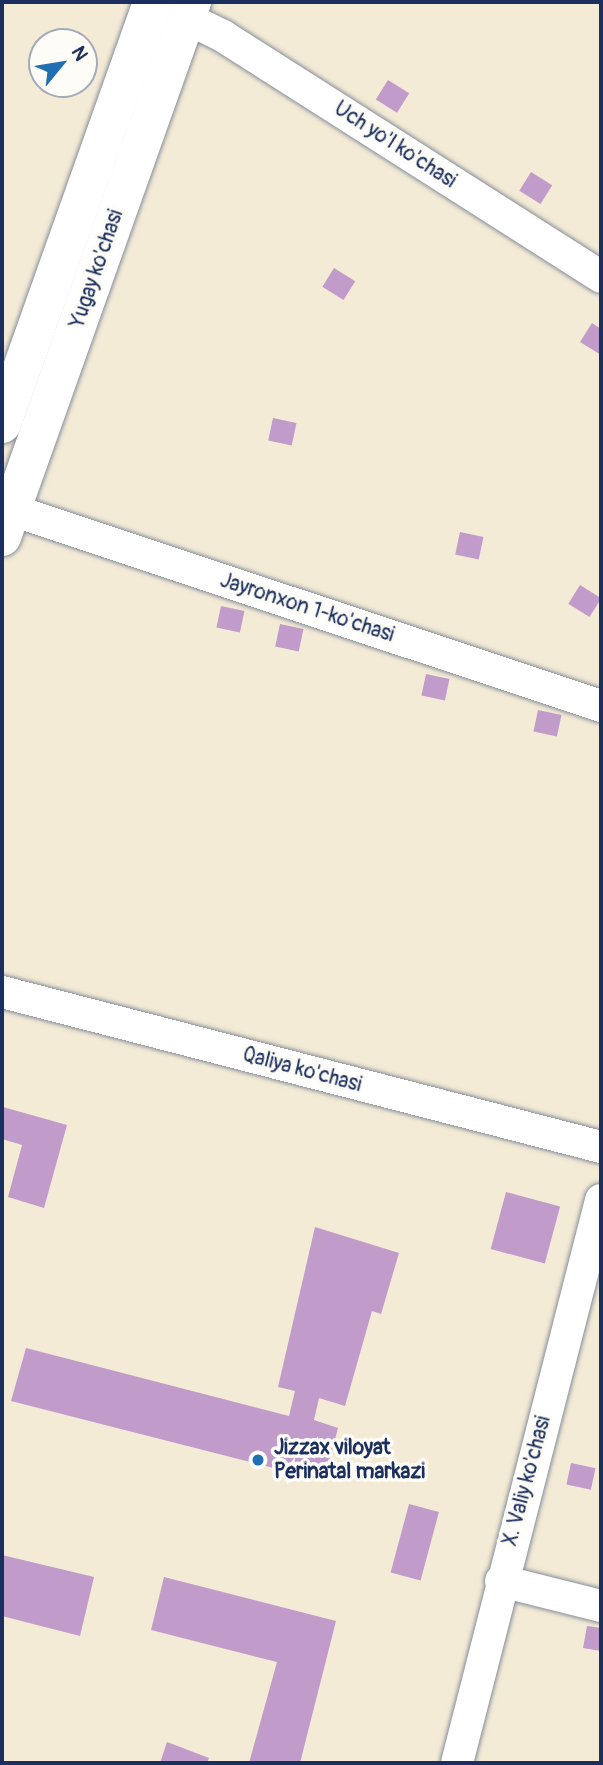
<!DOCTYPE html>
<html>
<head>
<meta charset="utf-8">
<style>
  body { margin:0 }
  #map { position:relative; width:603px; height:1765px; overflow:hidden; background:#f3ebd6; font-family:Pangolin,sans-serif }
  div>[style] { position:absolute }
  .building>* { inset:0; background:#c19bca; transform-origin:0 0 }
  .roads { filter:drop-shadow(0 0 2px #878d9a) drop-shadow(0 0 2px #878d9a) }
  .minor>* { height:32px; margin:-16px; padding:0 16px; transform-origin:16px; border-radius:16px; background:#fff }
  .major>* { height:38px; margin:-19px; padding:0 19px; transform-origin:19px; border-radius:19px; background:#fff }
  .dots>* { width:19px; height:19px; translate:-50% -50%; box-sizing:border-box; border:4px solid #fdfcf7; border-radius:50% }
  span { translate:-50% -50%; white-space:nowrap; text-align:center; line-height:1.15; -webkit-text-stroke:7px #fdfcf7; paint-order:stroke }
  .street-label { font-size:21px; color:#1b2f5e }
  .poi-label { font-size:21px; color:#1b2f5e; font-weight:700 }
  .left { translate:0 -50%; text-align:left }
  .frame { position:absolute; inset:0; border:4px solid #1b2f5e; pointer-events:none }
  .north { position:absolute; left:28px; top:28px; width:70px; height:70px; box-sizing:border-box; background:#fdfcf7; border:2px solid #a3aaba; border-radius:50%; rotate:60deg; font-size:19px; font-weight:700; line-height:28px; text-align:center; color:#1b2f5e }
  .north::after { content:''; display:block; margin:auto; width:24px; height:32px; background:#1f6fb2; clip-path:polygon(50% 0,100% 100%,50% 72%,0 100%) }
</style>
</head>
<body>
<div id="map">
  <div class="building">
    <i style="left:388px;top:80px;width:25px;height:23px;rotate:32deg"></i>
    <i style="left:531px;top:172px;width:25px;height:22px;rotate:32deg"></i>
    <i style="left:334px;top:268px;width:25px;height:22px;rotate:32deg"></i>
    <i style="clip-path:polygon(592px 323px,601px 329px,601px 355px,580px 342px)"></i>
    <i style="left:273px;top:418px;width:24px;height:23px;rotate:12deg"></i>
    <i style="left:460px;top:532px;width:24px;height:23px;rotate:12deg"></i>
    <i style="left:580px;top:585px;width:25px;height:22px;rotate:32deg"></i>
    <i style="left:221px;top:606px;width:24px;height:22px;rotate:12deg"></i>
    <i style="left:280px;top:624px;width:24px;height:23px;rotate:12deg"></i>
    <i style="left:426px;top:674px;width:24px;height:22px;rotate:12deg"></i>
    <i style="left:538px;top:710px;width:24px;height:22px;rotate:12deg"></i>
    <i style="clip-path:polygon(3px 1107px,67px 1125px,44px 1208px,8px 1197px,22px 1145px,2px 1139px)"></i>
    <i style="left:506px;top:1192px;width:56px;height:59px;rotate:15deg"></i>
    <i style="clip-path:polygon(315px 1227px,399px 1253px,381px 1314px,372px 1311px,345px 1406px,319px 1398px,314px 1420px,338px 1428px,324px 1481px,11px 1401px,26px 1348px,289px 1416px,295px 1391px,278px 1387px)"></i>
    <i style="left:571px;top:1463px;width:25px;height:22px;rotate:12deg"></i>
    <i style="left:409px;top:1504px;width:31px;height:71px;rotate:15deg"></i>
    <i style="clip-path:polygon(2px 1555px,94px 1577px,80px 1636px,2px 1616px)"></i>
    <i style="clip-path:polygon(164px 1577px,336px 1621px,300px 1763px,249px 1763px,277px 1662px,151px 1630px)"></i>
    <i style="clip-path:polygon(587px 1626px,601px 1628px,601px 1651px,583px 1648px)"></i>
    <i style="clip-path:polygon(167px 1742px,209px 1758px,207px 1763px,160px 1763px)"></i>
  </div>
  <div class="roads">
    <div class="minor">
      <i style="left:186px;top:18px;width:41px;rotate:25.9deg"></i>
      <i style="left:223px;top:36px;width:448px;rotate:32.5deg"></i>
      <i style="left:12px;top:510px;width:621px;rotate:18.41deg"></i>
      <i style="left:2px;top:992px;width:619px;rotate:14.51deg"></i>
      <i style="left:501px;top:1581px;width:103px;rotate:14deg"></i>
      <i style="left:457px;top:1763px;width:581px;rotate:-75.65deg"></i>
    </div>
    <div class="major">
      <i style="left:2px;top:424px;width:448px;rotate:-70.4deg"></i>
      <i style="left:2px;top:537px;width:568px;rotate:-70.45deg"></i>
    </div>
  </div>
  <div class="dots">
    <i style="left:258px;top:1460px;background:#1f6fb2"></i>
  </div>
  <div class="street-label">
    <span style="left:395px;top:145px;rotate:33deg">Uch yo'l ko'chasi</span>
    <span style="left:97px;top:269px;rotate:-71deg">Yugay ko'chasi</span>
    <span style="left:307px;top:608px;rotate:18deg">Jayronxon 1-ko'chasi</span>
    <span style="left:302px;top:1070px;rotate:15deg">Qaliya ko'chasi</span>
    <span style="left:527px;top:1481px;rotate:-75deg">X. Valiy ko'chasi</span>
  </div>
  <div class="poi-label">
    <span class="left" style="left:274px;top:1460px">Jizzax viloyat<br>Perinatal markazi</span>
  </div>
  <div class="frame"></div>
  <div class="north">N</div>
</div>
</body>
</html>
